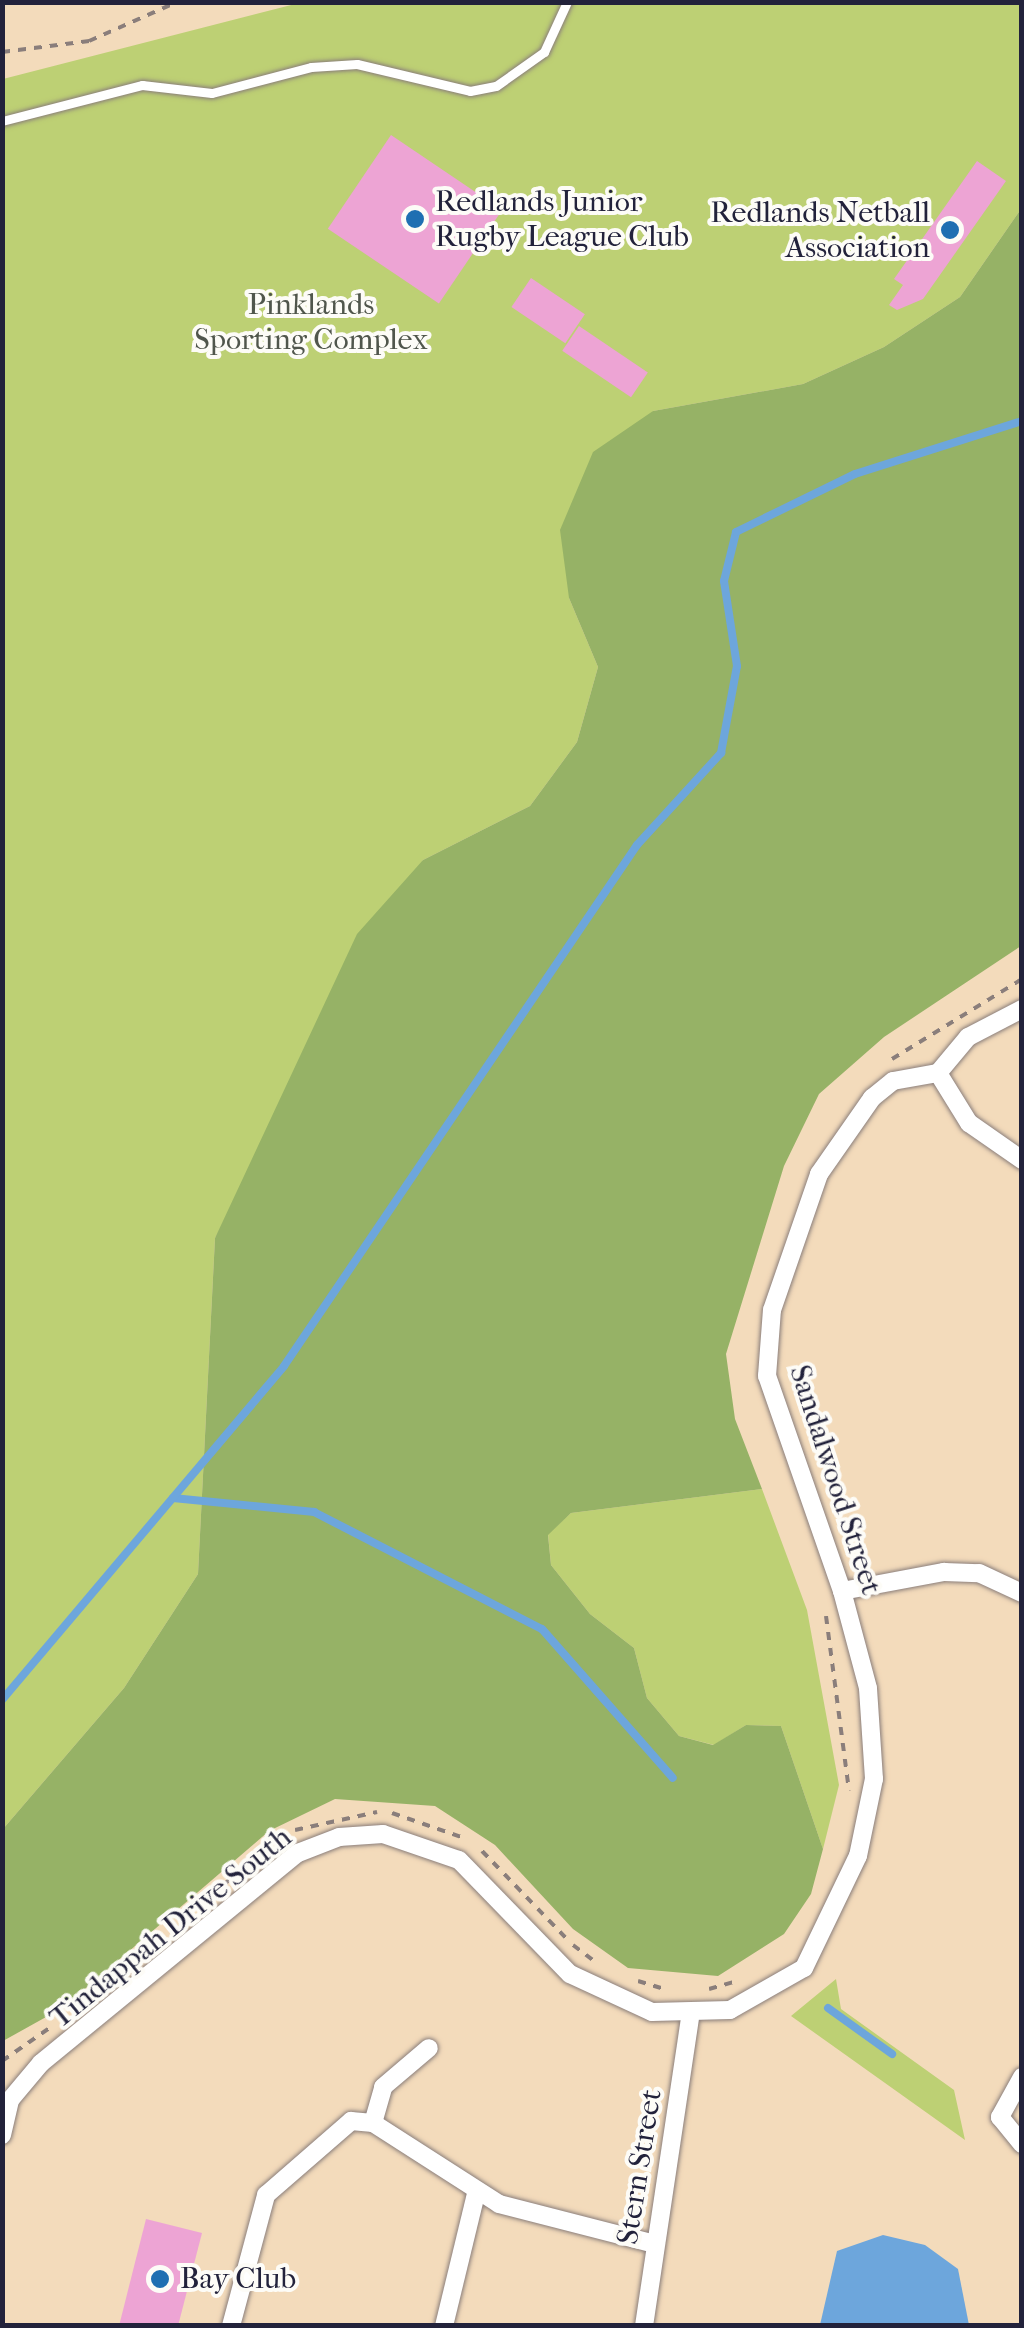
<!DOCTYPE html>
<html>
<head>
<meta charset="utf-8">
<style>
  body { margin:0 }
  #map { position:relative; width:1024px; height:2328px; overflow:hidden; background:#f3dbbb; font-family:"IM FELL French Canon",serif }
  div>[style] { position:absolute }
  .green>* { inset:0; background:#bdd074 }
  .forest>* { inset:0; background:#96b266 }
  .water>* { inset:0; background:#6da6dc }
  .stream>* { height:8px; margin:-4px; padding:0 4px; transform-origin:4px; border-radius:4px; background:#6da6dc }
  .building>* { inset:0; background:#eda4d4; transform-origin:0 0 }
  .path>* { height:4px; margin-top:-2px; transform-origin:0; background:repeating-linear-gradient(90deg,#8a7e7b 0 8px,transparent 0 16px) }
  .roads { filter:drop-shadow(0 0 2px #8a7e7b) drop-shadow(0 0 2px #8a7e7b) }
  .service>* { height:9px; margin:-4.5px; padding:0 4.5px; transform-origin:4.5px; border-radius:4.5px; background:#fff }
  .minor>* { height:18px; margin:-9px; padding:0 9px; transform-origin:9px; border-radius:9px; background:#fff }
  .dots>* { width:28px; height:28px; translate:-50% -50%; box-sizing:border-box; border:5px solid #fdfcf7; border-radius:50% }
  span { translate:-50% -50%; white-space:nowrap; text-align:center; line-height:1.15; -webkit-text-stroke:8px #fdfcf7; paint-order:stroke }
  .poi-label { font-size:30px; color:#22223b }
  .left { translate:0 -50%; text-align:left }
  .right { translate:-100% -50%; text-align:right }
  .park-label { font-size:30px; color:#50564c }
  .street-label { font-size:30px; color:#22223b }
  .frame { position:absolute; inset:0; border:5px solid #22223b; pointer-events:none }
</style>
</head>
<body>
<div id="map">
  <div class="green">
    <i style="clip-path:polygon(299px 3px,1021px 3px,1021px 209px,960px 297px,884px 347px,803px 384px,653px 411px,569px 598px,598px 667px,577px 742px,530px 806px,423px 860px,215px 1238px,198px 1574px,124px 1688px,3px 1829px,3px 79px)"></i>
    <i style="clip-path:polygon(762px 1489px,807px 1610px,839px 1785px,823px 1849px,781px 1726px,746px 1725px,714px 1745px,679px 1736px,647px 1698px,634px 1648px,590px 1614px,551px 1565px,548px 1534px,571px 1513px)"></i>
    <i style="clip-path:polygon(836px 1979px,841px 2009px,954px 2090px,965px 2140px,791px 2016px)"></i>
  </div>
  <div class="forest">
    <i style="clip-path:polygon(1021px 209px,1021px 946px,884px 1037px,819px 1094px,784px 1166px,726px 1354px,735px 1419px,762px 1489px,571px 1513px,548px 1535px,551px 1565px,590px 1614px,634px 1648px,647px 1698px,679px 1736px,713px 1745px,746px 1725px,781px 1726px,823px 1849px,811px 1894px,784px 1934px,718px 1976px,628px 1968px,573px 1929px,495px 1845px,435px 1806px,335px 1799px,269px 1831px,64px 2007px,3px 2041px,3px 1829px,124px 1688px,198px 1574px,215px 1238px,357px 934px,423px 860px,530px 806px,577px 742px,598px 667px,569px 598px,560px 530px,593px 452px,653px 411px,803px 384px,884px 347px,960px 297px)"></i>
  </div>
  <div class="water">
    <i style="clip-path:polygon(883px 2235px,925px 2245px,958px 2269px,969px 2325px,820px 2325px,837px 2251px)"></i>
  </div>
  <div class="stream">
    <i style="left:173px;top:1498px;width:142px;rotate:5.7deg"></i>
    <i style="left:314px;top:1512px;width:256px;rotate:27.2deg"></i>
    <i style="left:542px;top:1629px;width:198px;rotate:48.7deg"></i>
    <i style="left:2px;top:1700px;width:437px;rotate:-49.8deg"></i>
    <i style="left:284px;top:1366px;width:629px;rotate:-55.88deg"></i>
    <i style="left:637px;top:845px;width:125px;rotate:-47.6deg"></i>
    <i style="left:721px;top:753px;width:88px;rotate:-79.6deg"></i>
    <i style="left:737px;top:666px;width:86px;rotate:-98.7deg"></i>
    <i style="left:724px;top:581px;width:50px;rotate:-76.2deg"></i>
    <i style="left:736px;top:532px;width:132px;rotate:-26deg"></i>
    <i style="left:855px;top:474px;width:175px;rotate:-17.6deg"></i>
    <i style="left:828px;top:2008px;width:79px;rotate:35.7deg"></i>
  </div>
  <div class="building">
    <i style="left:391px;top:135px;width:134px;height:113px;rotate:34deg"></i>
    <i style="clip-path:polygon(977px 161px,1006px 181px,923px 299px,897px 310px,889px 305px,903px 285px,894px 279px)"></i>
    <i style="left:531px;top:278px;width:65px;height:35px;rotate:34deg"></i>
    <i style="left:579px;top:326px;width:83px;height:30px;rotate:34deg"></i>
    <i style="clip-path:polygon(146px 2219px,202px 2233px,178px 2326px,119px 2326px)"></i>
  </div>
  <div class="path">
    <i style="left:2px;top:52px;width:88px;rotate:-7.2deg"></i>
    <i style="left:89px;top:41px;width:96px;rotate:-23.9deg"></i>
    <i style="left:892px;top:1059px;width:153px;rotate:-31.6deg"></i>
    <i style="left:826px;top:1616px;width:176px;rotate:82.5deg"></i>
    <i style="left:392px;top:1813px;width:79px;rotate:19.1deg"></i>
    <i style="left:295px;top:1830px;width:84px;rotate:-12.4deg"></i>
    <i style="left:482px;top:1851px;width:121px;rotate:46deg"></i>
    <i style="left:201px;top:1903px;width:104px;rotate:-39.2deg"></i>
    <i style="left:573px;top:1945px;width:25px;rotate:37deg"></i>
    <i style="left:638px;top:1981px;width:30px;rotate:17deg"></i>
    <i style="left:709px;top:1989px;width:26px;rotate:-16deg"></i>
    <i style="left:2px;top:2061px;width:60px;rotate:-34.8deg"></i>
  </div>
  <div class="roads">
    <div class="service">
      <i style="left:2px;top:121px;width:145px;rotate:-14.4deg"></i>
      <i style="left:142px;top:85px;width:70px;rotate:6.5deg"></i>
      <i style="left:212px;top:93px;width:102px;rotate:-14.7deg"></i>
      <i style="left:311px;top:67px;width:46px;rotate:-3.7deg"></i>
      <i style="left:357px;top:64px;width:116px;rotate:13.4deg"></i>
      <i style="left:470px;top:91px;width:26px;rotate:-11deg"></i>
      <i style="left:496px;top:86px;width:59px;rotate:-35.3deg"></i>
      <i style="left:544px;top:52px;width:55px;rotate:-65.3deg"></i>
    </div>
    <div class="minor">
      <i style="left:938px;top:1073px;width:59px;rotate:58.2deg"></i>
      <i style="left:969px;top:1123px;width:65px;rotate:34.9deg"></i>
      <i style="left:842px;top:1591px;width:104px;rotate:-10.6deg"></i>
      <i style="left:944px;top:1572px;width:35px;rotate:2deg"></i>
      <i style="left:979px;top:1573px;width:47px;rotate:24.9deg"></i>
      <i style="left:1022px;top:2077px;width:46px;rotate:118.8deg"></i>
      <i style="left:1000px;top:2117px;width:35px;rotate:51deg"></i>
      <i style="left:373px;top:2123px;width:37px;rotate:-74deg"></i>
      <i style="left:383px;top:2087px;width:60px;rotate:-40.3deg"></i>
      <i style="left:2px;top:2135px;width:36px;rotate:-77deg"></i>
      <i style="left:10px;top:2100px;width:48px;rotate:-50deg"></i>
      <i style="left:41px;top:2063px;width:332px;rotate:-39.3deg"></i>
      <i style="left:298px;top:1853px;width:44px;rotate:-21.3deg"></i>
      <i style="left:339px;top:1837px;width:44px;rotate:-3.9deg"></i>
      <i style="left:383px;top:1834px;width:80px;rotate:18.9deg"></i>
      <i style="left:459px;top:1860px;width:159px;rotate:45.8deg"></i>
      <i style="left:570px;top:1974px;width:90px;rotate:24.9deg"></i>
      <i style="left:652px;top:2012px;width:78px;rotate:-1.5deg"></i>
      <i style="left:730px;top:2010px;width:85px;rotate:-29.6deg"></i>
      <i style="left:804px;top:1968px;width:124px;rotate:-64.3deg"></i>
      <i style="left:858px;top:1856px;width:79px;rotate:-78.3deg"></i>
      <i style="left:874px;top:1779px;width:91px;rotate:-93.8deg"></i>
      <i style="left:868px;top:1688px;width:100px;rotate:-105deg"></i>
      <i style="left:842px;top:1591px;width:228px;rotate:-109.2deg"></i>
      <i style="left:767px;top:1376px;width:66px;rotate:-85.7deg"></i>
      <i style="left:772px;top:1310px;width:144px;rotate:-70.9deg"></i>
      <i style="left:819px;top:1174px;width:93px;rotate:-55.1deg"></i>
      <i style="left:872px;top:1098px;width:27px;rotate:-39deg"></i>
      <i style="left:893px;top:1081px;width:46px;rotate:-10.1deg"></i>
      <i style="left:938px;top:1073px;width:47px;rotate:-50.2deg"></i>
      <i style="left:968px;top:1037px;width:61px;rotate:-27.4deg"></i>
      <i style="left:231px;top:2326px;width:136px;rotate:-75deg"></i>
      <i style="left:266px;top:2195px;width:113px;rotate:-41deg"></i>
      <i style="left:351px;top:2121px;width:22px;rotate:5deg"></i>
      <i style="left:373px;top:2123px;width:150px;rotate:32.7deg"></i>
      <i style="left:499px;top:2204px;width:161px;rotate:14.4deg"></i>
      <i style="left:444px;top:2326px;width:136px;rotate:-76.4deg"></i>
      <i style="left:644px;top:2326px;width:312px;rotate:-81.5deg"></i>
    </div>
  </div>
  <div class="dots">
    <i style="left:415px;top:219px;background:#1f6fb2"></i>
    <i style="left:950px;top:230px;background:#1f6fb2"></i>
    <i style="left:160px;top:2279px;background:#1f6fb2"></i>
  </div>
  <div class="poi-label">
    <span class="left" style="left:435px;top:219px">Redlands Junior<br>Rugby League Club</span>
    <span class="right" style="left:930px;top:230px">Redlands Netball<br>Association</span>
    <span class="left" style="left:180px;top:2279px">Bay Club</span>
  </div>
  <div class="park-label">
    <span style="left:311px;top:322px">Pinklands<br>Sporting Complex</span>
  </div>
  <div class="street-label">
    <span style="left:835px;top:1480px;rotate:72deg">Sandalwood Street</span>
    <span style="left:171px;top:1928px;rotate:-39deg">Tindappah Drive South</span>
    <span style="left:640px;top:2167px;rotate:-81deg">Stern Street</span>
  </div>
  <div class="frame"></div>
</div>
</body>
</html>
